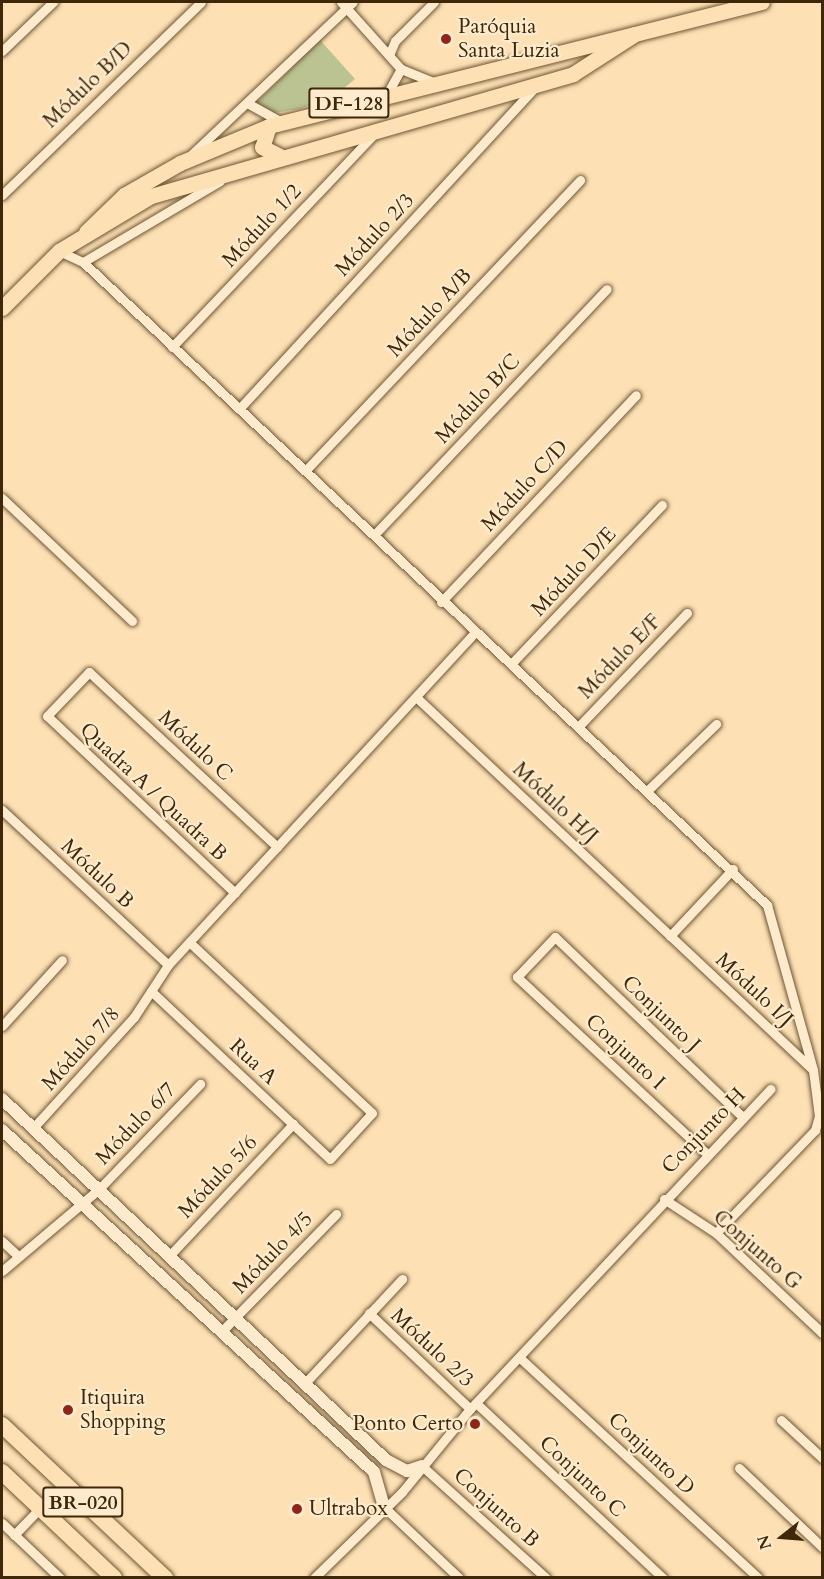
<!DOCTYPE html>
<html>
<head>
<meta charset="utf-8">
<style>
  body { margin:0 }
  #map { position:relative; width:824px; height:1579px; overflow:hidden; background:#fde0b4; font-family:Cardo,serif }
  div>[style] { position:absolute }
  .green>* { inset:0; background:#bac391 }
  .roads { filter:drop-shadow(0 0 2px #6e5634) drop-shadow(0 0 2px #6e5634) }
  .minor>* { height:9px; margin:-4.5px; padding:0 4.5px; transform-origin:4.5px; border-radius:4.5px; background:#feebce }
  .tertiary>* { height:12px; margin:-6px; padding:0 6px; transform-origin:6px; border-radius:6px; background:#feebce }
  .primary>* { height:15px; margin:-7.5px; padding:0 7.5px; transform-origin:7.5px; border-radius:7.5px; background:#fde0b4 }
  .trunk>* { height:16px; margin:-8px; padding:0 8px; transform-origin:8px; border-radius:8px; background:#fde0b4 }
  .dots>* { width:16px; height:16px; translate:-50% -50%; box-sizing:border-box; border:3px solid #feebce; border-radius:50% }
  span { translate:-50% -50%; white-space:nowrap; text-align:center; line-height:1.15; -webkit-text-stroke:4.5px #feebce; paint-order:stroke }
  .shield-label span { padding:2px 4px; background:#feebce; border:2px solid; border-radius:4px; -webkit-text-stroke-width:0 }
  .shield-label { font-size:20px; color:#3f2809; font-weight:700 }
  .poi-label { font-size:21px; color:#3f2809 }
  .left { translate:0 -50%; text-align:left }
  .right { translate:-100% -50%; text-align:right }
  .street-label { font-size:21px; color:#3f2809 }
  .frame { position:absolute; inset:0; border:3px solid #3f2809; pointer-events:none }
  .north { position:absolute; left:752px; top:1507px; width:60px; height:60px; -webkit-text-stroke:4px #feebce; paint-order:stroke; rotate:253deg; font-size:16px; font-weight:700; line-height:24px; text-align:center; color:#3f2809 }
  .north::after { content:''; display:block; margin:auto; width:21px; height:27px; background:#3f2809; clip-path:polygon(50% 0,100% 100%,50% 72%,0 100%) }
</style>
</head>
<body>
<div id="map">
  <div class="green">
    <i style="clip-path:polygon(320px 40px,355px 79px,331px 99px,299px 109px,274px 113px,256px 103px)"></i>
  </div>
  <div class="roads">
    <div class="minor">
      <i style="left:341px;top:2px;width:90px;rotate:48.2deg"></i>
      <i style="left:401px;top:69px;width:35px;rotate:22deg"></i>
      <i style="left:2px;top:51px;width:71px;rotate:-43.9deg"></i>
      <i style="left:389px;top:55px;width:15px;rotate:-67deg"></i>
      <i style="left:395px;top:41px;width:55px;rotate:-45deg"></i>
      <i style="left:387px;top:94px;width:29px;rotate:-61deg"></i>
      <i style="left:249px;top:104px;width:35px;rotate:29deg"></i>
      <i style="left:192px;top:154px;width:221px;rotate:-43.4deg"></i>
      <i style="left:2px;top:195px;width:277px;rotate:-44.1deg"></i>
      <i style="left:59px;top:251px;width:26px;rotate:25deg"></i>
      <i style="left:83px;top:262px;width:939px;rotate:43.23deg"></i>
      <i style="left:767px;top:905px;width:171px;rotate:74.4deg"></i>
      <i style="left:813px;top:1070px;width:46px;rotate:82.6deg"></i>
      <i style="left:819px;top:1116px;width:15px;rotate:106deg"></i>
      <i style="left:815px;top:1130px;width:143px;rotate:133.9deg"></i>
      <i style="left:83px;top:262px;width:159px;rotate:-30.6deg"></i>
      <i style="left:172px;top:347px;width:295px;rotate:-46.5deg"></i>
      <i style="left:239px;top:409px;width:439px;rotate:-47.4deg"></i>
      <i style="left:306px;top:470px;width:399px;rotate:-46.6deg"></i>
      <i style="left:2px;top:498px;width:179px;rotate:43.4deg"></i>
      <i style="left:375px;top:534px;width:337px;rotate:-46.6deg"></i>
      <i style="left:441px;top:602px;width:284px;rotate:-46.7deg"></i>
      <i style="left:512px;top:663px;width:218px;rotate:-46.5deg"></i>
      <i style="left:416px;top:697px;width:543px;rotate:43.21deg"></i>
      <i style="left:580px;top:725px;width:155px;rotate:-46.3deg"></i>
      <i style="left:648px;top:790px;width:95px;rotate:-44.1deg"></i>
      <i style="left:2px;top:810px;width:227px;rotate:43deg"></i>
      <i style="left:235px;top:893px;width:258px;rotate:-136.7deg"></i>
      <i style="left:47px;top:716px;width:61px;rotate:-46.3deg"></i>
      <i style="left:89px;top:672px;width:257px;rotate:42.9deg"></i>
      <i style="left:670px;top:936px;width:92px;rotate:-46.8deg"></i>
      <i style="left:151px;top:991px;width:245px;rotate:43.2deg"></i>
      <i style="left:330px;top:1159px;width:62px;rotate:-47.6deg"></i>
      <i style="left:372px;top:1113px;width:250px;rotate:-136.9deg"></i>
      <i style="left:2px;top:1026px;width:89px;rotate:-47.7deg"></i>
      <i style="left:33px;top:1128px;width:150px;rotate:-47.7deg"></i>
      <i style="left:134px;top:1017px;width:62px;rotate:-56.8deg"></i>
      <i style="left:168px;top:965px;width:453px;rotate:-47.3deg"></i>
      <i style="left:707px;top:1154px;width:260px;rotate:-137deg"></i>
      <i style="left:517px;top:977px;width:55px;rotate:-46.5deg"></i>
      <i style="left:555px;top:937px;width:260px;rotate:43.8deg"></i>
      <i style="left:664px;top:1199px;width:62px;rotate:33.2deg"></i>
      <i style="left:716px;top:1233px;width:146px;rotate:43.3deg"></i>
      <i style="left:2px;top:1241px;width:22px;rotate:43deg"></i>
      <i style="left:170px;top:1255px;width:180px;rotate:-46.8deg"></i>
      <i style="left:2px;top:1271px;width:127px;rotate:-40.2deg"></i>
      <i style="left:99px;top:1189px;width:146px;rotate:-46.1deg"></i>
      <i style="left:369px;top:1313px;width:139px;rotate:43.5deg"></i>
      <i style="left:221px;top:1332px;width:165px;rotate:-45.7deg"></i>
      <i style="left:520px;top:1358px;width:324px;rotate:42.7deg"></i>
      <i style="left:306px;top:1382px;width:141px;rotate:-47deg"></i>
      <i style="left:476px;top:1403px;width:256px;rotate:43.1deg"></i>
      <i style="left:781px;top:1420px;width:56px;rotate:42.8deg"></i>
      <i style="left:422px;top:1466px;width:167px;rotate:42.1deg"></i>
      <i style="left:739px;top:1468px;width:115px;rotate:43.6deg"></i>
      <i style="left:384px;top:1507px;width:103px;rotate:43.4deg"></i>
      <i style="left:2px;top:1523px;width:80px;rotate:43.5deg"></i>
      <i style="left:14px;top:1535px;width:37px;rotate:-46deg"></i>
      <i style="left:314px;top:1578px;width:123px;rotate:-44.3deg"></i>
      <i style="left:402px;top:1492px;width:107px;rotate:-50.7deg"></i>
      <i style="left:470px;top:1409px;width:439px;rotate:-46.8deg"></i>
    </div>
    <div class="tertiary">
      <i style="left:2px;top:1099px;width:527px;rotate:43.23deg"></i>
      <i style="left:386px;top:1460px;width:24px;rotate:28deg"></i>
      <i style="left:407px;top:1471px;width:16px;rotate:-18deg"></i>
      <i style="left:2px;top:1130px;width:505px;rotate:42.59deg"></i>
      <i style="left:374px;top:1472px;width:36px;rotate:74deg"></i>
    </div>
    <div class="primary">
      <i style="left:269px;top:126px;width:22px;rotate:108deg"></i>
      <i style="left:262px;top:147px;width:22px;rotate:27deg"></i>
      <i style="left:86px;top:232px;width:53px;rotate:-44.2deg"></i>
      <i style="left:124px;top:195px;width:64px;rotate:-29.7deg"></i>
      <i style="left:180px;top:163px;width:96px;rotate:-22.6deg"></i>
      <i style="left:269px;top:126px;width:508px;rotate:-14.12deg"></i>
      <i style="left:2px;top:308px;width:81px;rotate:-45deg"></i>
      <i style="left:59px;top:251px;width:107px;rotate:-30.9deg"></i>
      <i style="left:151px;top:196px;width:439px;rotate:-16.1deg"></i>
      <i style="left:573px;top:74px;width:74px;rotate:-32.8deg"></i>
    </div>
    <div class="trunk">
      <i style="left:2px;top:1425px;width:224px;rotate:43.2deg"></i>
      <i style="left:2px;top:1472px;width:154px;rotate:43.4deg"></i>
    </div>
  </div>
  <div class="dots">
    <i style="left:446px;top:39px;background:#8f2418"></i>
    <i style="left:68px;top:1410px;background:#8f2418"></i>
    <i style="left:475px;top:1424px;background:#8f2418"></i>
    <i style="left:297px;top:1509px;background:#8f2418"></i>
  </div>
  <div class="shield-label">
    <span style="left:349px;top:103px">DF-128</span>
    <span style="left:83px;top:1502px">BR-020</span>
  </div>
  <div class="poi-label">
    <span class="left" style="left:458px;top:39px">Paróquia<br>Santa Luzia</span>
    <span class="left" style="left:80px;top:1410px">Itiquira<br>Shopping</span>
    <span class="right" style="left:463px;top:1424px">Ponto Certo</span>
    <span class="left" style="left:309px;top:1509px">Ultrabox</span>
  </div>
  <div class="street-label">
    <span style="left:88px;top:85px;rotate:-44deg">Módulo B/D</span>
    <span style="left:262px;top:226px;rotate:-47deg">Módulo 1/2</span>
    <span style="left:375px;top:235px;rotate:-47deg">Módulo 2/3</span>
    <span style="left:430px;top:313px;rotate:-47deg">Módulo A/B</span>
    <span style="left:478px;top:399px;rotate:-47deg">Módulo B/C</span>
    <span style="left:525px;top:486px;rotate:-47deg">Módulo C/D</span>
    <span style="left:574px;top:572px;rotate:-47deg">Módulo D/E</span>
    <span style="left:620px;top:657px;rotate:-46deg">Módulo E/F</span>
    <span style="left:195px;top:746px;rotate:43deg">Módulo C</span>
    <span style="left:153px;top:792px;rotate:43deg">Quadra A / Quadra B</span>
    <span style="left:555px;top:803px;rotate:43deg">Módulo H/J</span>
    <span style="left:97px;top:874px;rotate:43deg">Módulo B</span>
    <span style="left:754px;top:990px;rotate:43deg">Módulo I/J</span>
    <span style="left:661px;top:1014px;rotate:44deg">Conjunto J</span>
    <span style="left:81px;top:1049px;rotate:-48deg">Módulo 7/8</span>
    <span style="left:625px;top:1052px;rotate:43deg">Conjunto I</span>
    <span style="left:253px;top:1062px;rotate:43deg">Rua A</span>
    <span style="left:136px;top:1124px;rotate:-46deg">Módulo 6/7</span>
    <span style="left:704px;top:1131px;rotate:-46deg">Conjunto H</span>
    <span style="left:218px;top:1177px;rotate:-47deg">Módulo 5/6</span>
    <span style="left:757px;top:1250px;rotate:41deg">Conjunto G</span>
    <span style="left:273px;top:1253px;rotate:-46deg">Módulo 4/5</span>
    <span style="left:432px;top:1348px;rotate:43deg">Módulo 2/3</span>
    <span style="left:651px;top:1454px;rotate:43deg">Conjunto D</span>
    <span style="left:582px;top:1477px;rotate:43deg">Conjunto C</span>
    <span style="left:496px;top:1508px;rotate:42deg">Conjunto B</span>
  </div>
  <div class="frame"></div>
  <div class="north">N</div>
</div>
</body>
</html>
